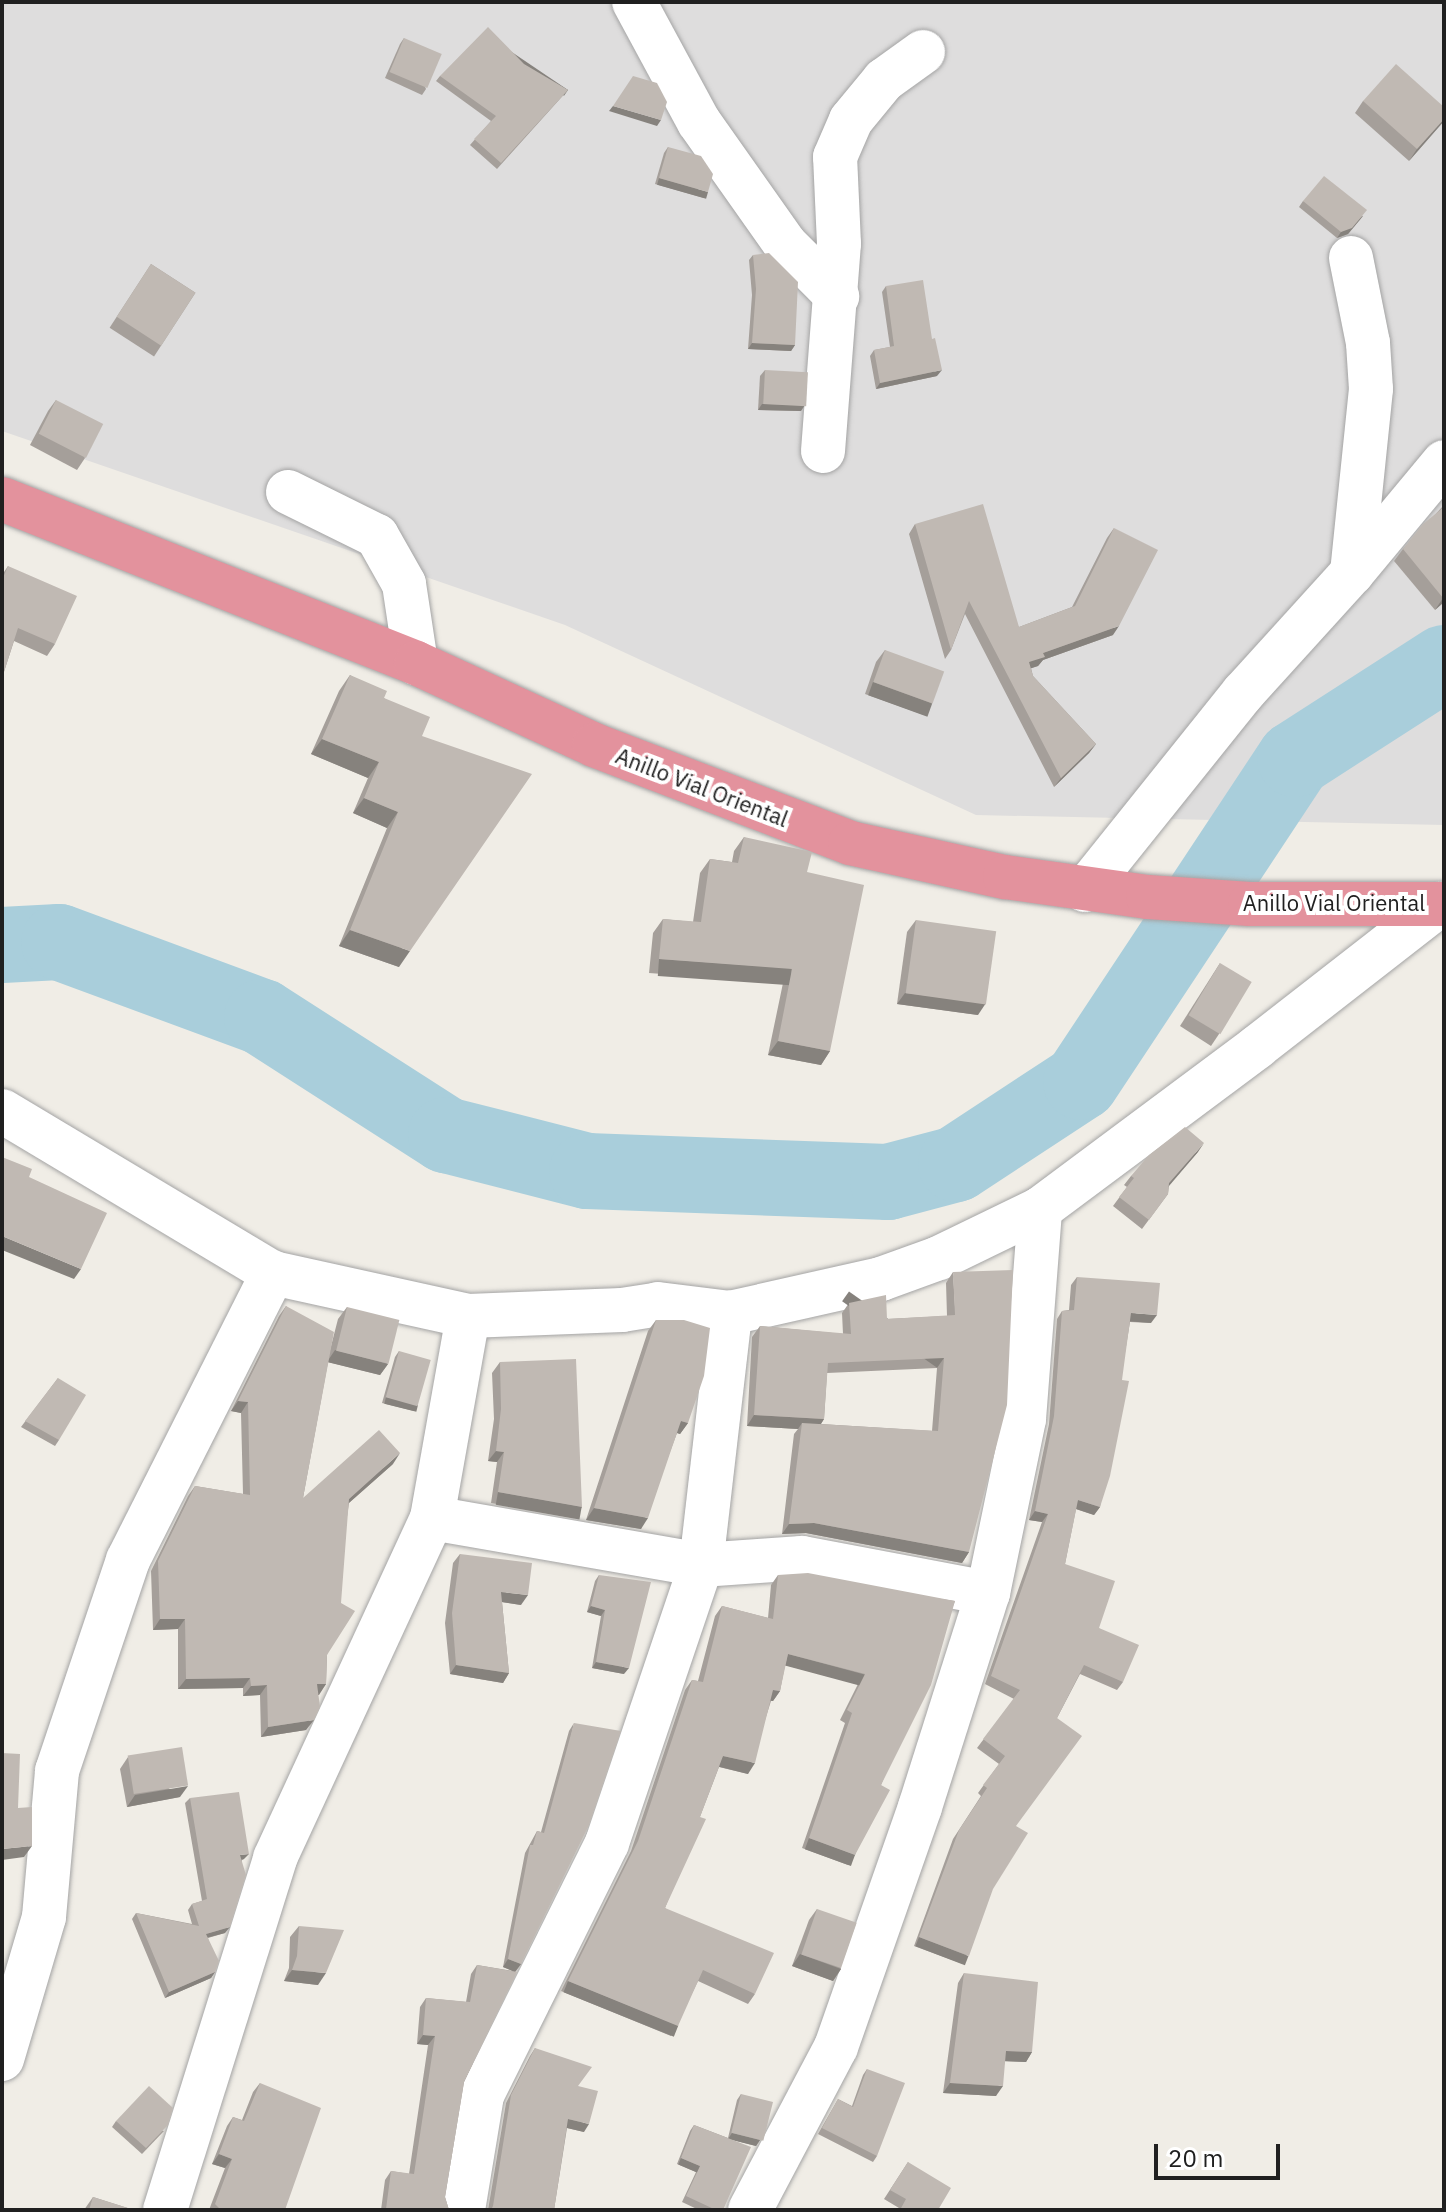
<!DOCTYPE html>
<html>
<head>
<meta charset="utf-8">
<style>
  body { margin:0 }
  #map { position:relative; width:1446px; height:2212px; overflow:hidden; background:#f0ede6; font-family:"IBM Plex Sans",sans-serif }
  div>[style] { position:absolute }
  .residential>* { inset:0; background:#dedddd }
  .river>* { height:76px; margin:-38px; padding:0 38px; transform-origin:38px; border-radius:38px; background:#a9cedb }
  .roads { filter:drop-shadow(0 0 2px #a4a4a4) drop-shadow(0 0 2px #a4a4a4) }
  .minor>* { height:44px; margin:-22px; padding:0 22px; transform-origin:22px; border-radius:22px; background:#fff }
  .highway>* { height:44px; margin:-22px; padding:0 22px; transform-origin:22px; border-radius:22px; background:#e3929d }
  .wall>* { inset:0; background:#a59f9a; transform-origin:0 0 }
  .shaded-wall>* { inset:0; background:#86827d; transform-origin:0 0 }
  .building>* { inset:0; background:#c0b9b3; transform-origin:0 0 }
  span { translate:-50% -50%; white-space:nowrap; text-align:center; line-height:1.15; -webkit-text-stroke:8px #fff; paint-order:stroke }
  .street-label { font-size:22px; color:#202020 }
  .frame { position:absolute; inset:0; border:4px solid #202020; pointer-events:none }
  .scale { position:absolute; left:1154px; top:2144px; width:126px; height:36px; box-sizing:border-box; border:4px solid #202020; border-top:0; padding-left:10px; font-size:24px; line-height:28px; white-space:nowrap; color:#202020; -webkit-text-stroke:6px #fff; paint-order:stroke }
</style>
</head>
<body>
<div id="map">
  <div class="residential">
    <i style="clip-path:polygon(2px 2px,1444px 2px,1444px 825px,976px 815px,565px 625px,2px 431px)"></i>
  </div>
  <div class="river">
    <i style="left:2px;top:945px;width:57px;rotate:-3deg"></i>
    <i style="left:59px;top:942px;width:216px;rotate:20.3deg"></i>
    <i style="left:262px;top:1017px;width:219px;rotate:32.7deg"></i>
    <i style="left:446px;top:1135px;width:146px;rotate:14.3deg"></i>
    <i style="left:587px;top:1171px;width:301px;rotate:2.1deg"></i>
    <i style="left:888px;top:1182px;width:70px;rotate:-14.8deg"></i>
    <i style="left:956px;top:1164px;width:149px;rotate:-33.3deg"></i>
    <i style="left:1081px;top:1082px;width:387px;rotate:-56.5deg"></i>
    <i style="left:1295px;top:759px;width:177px;rotate:-32.8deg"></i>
  </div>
  <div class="roads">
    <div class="minor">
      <i style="left:634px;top:2px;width:136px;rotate:61.6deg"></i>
      <i style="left:699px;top:122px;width:149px;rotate:54.8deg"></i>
      <i style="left:785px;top:244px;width:74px;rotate:45deg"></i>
      <i style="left:1351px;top:258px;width:87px;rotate:78.7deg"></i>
      <i style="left:1368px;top:343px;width:46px;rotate:86.3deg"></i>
      <i style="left:1371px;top:389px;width:185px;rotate:95.9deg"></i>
      <i style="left:823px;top:451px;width:208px;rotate:-85.6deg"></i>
      <i style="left:839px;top:244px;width:87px;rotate:-92.6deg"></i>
      <i style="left:835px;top:157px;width:40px;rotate:-66.6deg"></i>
      <i style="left:851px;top:120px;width:52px;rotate:-50.5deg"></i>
      <i style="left:884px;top:80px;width:48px;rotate:-35.7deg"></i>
      <i style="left:288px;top:492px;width:99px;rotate:26.3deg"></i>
      <i style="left:377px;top:536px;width:55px;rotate:60.6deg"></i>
      <i style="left:404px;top:584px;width:80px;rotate:81.4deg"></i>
      <i style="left:1085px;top:890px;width:253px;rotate:-51.3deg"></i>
      <i style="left:1243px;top:693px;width:162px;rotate:-47.8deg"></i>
      <i style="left:1352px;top:573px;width:144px;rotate:-50.3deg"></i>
      <i style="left:2px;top:1111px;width:316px;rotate:30.9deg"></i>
      <i style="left:273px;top:1273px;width:200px;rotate:12.4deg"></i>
      <i style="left:468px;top:1316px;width:154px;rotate:-2.2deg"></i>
      <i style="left:622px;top:1310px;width:36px;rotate:-9deg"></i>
      <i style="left:658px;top:1304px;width:73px;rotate:7.1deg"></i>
      <i style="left:730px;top:1313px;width:155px;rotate:-12.7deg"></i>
      <i style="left:881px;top:1279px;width:62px;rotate:-19.9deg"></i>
      <i style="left:939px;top:1258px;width:112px;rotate:-25.9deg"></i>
      <i style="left:1040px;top:1209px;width:271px;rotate:-36.7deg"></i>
      <i style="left:1257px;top:1047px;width:233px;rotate:-37.9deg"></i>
      <i style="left:432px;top:1518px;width:273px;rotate:9.9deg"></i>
      <i style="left:701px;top:1565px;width:101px;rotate:-4deg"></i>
      <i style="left:802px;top:1558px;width:189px;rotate:10.7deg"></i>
      <i style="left:2px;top:2059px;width:148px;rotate:-73.5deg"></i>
      <i style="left:44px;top:1917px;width:147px;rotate:-84.9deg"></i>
      <i style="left:57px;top:1771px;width:223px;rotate:-71.4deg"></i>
      <i style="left:128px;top:1560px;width:322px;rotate:-63.2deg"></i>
      <i style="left:165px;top:2210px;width:369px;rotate:-72.6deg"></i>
      <i style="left:275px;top:1858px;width:374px;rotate:-65.2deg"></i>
      <i style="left:432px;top:1518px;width:205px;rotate:-79.9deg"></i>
      <i style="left:463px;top:2210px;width:117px;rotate:-80.6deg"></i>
      <i style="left:482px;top:2095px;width:281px;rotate:-63.6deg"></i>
      <i style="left:607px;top:1843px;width:293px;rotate:-71.3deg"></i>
      <i style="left:701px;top:1565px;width:254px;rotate:-83.4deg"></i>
      <i style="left:750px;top:2210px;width:184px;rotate:-62.2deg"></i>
      <i style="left:836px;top:2047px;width:254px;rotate:-70.7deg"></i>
      <i style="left:920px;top:1807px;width:225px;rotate:-72.4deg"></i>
      <i style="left:988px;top:1593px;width:178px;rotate:-78.3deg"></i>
      <i style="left:1024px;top:1419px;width:211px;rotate:-85.6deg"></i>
    </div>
    <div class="highway">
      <i style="left:2px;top:499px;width:445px;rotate:21.6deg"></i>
      <i style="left:416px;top:663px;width:196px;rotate:24.7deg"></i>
      <i style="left:594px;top:745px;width:274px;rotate:20.9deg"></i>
      <i style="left:850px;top:843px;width:159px;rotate:12.4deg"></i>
      <i style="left:1005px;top:877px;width:144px;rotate:8deg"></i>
      <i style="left:1148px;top:897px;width:102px;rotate:3.9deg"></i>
      <i style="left:1250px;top:904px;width:194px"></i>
    </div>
  </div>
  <div class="wall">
    <i style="clip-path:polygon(404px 38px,426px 89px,422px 95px,385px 78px,400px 44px)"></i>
    <i style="clip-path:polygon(524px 64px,568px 90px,497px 169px,470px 145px,491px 121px,436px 81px,440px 76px)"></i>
    <i style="clip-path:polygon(1363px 101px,1444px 107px,1444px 121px,1409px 161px,1355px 113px)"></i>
    <i style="clip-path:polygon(668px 147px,704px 198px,655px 184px,664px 153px)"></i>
    <i style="clip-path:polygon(1303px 201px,1363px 216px,1348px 234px,1337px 238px,1299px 207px)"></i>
    <i style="clip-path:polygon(753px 255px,795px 345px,791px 351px,748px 349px,752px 295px,749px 260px)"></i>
    <i style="left:151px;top:264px;width:53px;height:76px;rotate:33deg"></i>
    <i style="clip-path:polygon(886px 286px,937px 376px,876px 389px,870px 356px,874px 350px,890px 347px,882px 292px)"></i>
    <i style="clip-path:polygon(765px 370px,801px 411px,758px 410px,760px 376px)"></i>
    <i style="clip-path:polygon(56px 400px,85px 458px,77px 470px,30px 445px,48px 411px)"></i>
    <i style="clip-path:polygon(1444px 505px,1444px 602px,1435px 610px,1394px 561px,1403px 549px)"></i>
    <i style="clip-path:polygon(915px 524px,1019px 627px,1072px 607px,1107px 538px,1114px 528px,1113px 635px,1043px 660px,1038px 666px,1031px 668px,1033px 676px,1096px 744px,1089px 753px,1054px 787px,965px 614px,951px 650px,945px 659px,909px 534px)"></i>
    <i style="clip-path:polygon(8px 566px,55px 644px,47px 656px,14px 641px,2px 678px,2px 575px)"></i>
    <i style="clip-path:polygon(885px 650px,932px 703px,924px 715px,865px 694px,876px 662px)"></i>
    <i style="clip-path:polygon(350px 675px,384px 698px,422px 736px,399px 967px,339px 946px,387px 828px,353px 813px,368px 778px,311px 754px,339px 691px)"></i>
    <i style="clip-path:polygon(744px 837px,807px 872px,830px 1051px,821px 1065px,768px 1055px,783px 983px,649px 973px,653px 933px,663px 919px,693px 922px,700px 873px,710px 859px,732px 862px,734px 851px)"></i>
    <i style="clip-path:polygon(916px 920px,978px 1015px,897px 1004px,907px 932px)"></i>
    <i style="clip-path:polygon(1220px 963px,1219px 1034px,1211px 1046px,1180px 1026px)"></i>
    <i style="clip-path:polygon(1198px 1152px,1169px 1185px,1168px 1194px,1142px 1229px,1113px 1206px,1127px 1187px,1124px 1185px,1131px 1176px)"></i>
    <i style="clip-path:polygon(evenodd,953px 1272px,969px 1552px,962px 1563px,806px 1533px,782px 1534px,794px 1434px,798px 1429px,747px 1426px,752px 1337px,760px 1326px,843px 1334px,842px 1313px,849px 1303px,887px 1319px,947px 1316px,946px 1283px,953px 1272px,937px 1368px,932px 1431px,821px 1424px,824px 1419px,827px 1373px,937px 1368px)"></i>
    <i style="clip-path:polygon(1077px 1277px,1151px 1323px,1130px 1322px,1100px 1507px,1094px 1515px,1076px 1509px,1065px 1564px,1099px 1628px,1123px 1682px,1117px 1690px,1080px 1674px,1057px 1718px,963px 1964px,914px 1946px,953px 1839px,981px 1796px,978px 1793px,999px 1764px,977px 1748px,1014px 1699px,985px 1684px,1042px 1522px,1029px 1520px,1049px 1424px,1057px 1319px,1062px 1311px,1069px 1310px,1071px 1285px)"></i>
    <i style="clip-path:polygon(286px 1306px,330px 1350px,338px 1319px,347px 1307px,388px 1364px,380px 1375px,328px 1362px,303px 1498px,393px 1464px,349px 1503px,327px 1655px,326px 1684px,318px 1695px,306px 1730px,261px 1737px,260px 1695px,243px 1696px,243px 1688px,178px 1689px,178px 1629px,153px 1630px,151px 1571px,188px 1496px,195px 1486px,243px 1494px,241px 1413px,231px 1411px,279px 1316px)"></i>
    <i style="clip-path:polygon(656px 1320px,688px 1423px,680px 1434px,677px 1433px,641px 1529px,586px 1520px,648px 1331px)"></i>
    <i style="clip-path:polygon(399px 1351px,414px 1411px,382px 1403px,395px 1357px)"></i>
    <i style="clip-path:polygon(500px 1362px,582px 1507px,574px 1518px,491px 1503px,497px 1462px,488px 1461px,494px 1419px,492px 1373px)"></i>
    <i style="clip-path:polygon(58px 1378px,59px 1440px,55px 1446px,21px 1427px)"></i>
    <i style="clip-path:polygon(460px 1554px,521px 1605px,502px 1602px,509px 1673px,503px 1683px,450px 1674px,445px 1623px,453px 1563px)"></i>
    <i style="clip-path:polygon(599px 1575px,624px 1674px,592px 1668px,601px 1616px,587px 1612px,595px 1581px)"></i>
    <i style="clip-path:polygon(778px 1575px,955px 1601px,881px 1785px,855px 1855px,848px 1865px,802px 1848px,845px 1723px,840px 1720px,858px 1684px,785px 1665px,780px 1691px,773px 1701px,771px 1701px,748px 1774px,719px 1767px,665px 1908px,755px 1994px,748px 2004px,698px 1981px,671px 2036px,561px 1991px,631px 1851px,685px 1690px,692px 1680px,698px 1681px,715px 1616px,722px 1606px,768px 1618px,771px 1585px)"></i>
    <i style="clip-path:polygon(574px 1723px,521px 1964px,515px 1972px,464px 2082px,445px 2197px,449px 2210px,381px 2210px,385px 2180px,391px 2171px,409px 2174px,428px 2045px,417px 2044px,420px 2007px,426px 1998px,466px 2002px,471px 1974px,477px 1965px,513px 1971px,503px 1967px,525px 1853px,537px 1831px,541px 1832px,569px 1731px)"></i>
    <i style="clip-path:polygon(128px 1757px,180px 1797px,127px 1807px,120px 1769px)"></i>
    <i style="clip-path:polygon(190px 1798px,244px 1859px,242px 1860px,225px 1933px,208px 1938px,215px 1972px,211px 1978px,165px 1998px,132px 1919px,136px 1913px,192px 1924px,188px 1910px,192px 1904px,202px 1901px,185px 1803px)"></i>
    <i style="clip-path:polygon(817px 1909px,841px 1969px,833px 1981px,792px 1966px,809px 1920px)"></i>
    <i style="clip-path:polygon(299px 1926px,318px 1985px,284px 1981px,289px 1968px,290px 1937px)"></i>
    <i style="clip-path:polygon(964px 1973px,1032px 2052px,1026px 2062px,1005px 2061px,996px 2096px,943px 2093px,958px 1983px)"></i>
    <i style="clip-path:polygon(535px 2048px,578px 2086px,584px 2132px,567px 2128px,554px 2210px,488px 2210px,506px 2103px,530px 2056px)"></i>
    <i style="clip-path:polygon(867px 2069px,877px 2156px,873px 2162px,818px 2134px,838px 2099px,852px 2106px,863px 2075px)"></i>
    <i style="clip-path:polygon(260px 2083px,285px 2210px,209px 2210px,225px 2168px,212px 2164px,227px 2126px,233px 2117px,242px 2120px,253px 2092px)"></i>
    <i style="clip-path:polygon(741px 2094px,760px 2140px,756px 2146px,733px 2140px,723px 2210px,699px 2210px,682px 2202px,696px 2172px,677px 2164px,690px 2131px,694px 2125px,728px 2138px,737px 2100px)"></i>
    <i style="clip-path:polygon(116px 2121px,164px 2131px,142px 2154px,112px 2127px)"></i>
    <i style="clip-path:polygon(908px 2162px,938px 2210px,898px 2210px,899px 2208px,884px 2199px)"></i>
    <i style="clip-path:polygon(93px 2197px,134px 2210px,84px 2210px)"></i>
  </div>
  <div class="shaded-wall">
    <i style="left:568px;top:90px;width:7px;height:99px;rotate:124deg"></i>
    <i style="clip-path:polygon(613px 106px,661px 120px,657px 126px,609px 111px)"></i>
    <i style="clip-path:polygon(1444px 119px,1444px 121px,1409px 161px,1417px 149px)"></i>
    <i style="left:659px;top:178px;width:51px;height:7px;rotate:16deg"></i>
    <i style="clip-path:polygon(1363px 216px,1348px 234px,1337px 238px,1341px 232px)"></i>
    <i style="clip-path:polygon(752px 343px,795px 345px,791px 351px,748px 349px)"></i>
    <i style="clip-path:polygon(942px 370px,937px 376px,876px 389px,880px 383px)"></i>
    <i style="clip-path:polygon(762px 404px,805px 405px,801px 411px,758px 410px)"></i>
    <i style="clip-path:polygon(1444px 597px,1444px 602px,1435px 610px,1443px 598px)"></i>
    <i style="clip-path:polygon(1119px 626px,1113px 635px,1043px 660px,1038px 666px,1023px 671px,1029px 662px,1043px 653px)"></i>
    <i style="left:873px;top:682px;width:63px;height:14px;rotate:20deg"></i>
    <i style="clip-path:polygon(322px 739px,379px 762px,368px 778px,311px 754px)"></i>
    <i style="clip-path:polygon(1096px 744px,1089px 753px,1054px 787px,1061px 778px)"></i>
    <i style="clip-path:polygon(364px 798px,398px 812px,387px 828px,353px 813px)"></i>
    <i style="clip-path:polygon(350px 930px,410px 951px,399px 967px,339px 946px)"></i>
    <i style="left:659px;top:959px;width:133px;height:17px;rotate:4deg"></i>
    <i style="clip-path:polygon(905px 993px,986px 1003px,978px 1015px,897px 1004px)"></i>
    <i style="clip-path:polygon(778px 1041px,830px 1051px,821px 1065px,768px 1055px)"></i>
    <i style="clip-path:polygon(1204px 1143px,1198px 1152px,1163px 1193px,1169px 1183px)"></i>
    <i style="clip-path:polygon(2px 1236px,81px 1269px,74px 1279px,2px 1250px)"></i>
    <i style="clip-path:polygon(1131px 1313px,1157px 1315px,1151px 1323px,1125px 1321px)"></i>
    <i style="clip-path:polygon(335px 1350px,388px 1364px,380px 1375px,327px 1362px)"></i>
    <i style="left:944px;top:1358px;width:12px;height:116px;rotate:125deg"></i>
    <i style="left:386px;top:1397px;width:33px;height:7px;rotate:14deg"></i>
    <i style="clip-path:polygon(238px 1401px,248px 1402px,241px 1413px,231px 1411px)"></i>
    <i style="clip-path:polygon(754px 1415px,824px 1419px,817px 1430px,802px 1423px,798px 1429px,747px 1426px)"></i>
    <i style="clip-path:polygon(681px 1421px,688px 1423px,680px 1434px,674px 1432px)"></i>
    <i style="clip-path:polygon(496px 1451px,504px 1452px,497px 1462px,488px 1461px)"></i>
    <i style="clip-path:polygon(400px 1453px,393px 1464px,342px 1509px,349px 1499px)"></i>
    <i style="left:498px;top:1492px;width:85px;height:13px;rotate:10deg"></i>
    <i style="clip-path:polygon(1078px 1500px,1100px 1507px,1094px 1515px,1073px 1508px)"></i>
    <i style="clip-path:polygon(594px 1508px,648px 1518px,641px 1529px,586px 1520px)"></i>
    <i style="clip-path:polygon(1035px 1511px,1048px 1514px,1042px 1522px,1029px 1520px)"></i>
    <i style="clip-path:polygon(814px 1523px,969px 1552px,962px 1563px,806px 1533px,782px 1534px,789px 1524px)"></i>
    <i style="clip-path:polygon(501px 1592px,528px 1595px,521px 1605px,495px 1601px)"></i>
    <i style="clip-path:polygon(591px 1606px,605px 1610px,601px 1616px,587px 1612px)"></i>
    <i style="clip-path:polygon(160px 1619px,185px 1619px,178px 1629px,153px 1630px)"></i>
    <i style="left:788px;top:1654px;width:80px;height:12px;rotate:15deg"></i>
    <i style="clip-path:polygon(596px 1662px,629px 1668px,624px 1674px,592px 1668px)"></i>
    <i style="clip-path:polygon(456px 1665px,509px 1673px,503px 1683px,450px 1674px)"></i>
    <i style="clip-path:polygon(250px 1678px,243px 1688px,178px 1689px,186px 1679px)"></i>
    <i style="clip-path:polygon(317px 1684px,326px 1684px,319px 1695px,310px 1695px)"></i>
    <i style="clip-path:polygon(267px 1685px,260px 1695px,243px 1696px,251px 1686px)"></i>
    <i style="clip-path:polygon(773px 1690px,780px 1691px,773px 1701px,766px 1700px)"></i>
    <i style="clip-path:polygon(314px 1720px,306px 1730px,261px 1737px,268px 1727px)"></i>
    <i style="clip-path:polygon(723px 1756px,755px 1763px,748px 1774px,716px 1766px)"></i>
    <i style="clip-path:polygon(188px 1786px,180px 1797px,127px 1807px,135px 1795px)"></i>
    <i style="left:809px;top:1838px;width:49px;height:12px;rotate:20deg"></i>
    <i style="clip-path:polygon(32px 1846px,24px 1857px,2px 1860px,2px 1849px)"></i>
    <i style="clip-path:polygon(249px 1854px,244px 1859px,236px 1861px,240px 1855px)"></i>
    <i style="clip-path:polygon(230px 1927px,225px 1933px,202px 1939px,206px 1934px)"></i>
    <i style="left:919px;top:1937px;width:53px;height:10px;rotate:21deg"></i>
    <i style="clip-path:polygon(800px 1954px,841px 1969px,833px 1981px,792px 1966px)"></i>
    <i style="clip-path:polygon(508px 1959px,521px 1964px,515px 1972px,503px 1967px)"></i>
    <i style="clip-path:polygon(292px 1970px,326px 1973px,318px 1985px,284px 1981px)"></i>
    <i style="clip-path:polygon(215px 1972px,211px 1978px,165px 1998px,169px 1992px)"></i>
    <i style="left:568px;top:1981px;width:119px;height:12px;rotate:22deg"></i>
    <i style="clip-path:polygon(423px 2035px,435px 2036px,428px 2045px,417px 2044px)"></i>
    <i style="clip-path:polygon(1006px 2051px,1032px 2052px,1026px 2062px,999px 2061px)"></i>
    <i style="clip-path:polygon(950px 2083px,1003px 2086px,996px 2096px,943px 2093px)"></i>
    <i style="clip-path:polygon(568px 2119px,589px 2124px,584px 2132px,563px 2127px)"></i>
    <i style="clip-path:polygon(732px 2133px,760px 2140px,756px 2146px,728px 2139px)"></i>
    <i style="clip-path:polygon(219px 2154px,232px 2159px,225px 2168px,212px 2164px)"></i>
    <i style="left:681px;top:2158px;width:21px;height:7px;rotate:23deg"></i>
  </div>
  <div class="building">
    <i style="clip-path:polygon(488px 27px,524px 64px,568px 90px,501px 163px,474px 139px,496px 116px,440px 76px)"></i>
    <i style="left:404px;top:38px;width:41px;height:37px;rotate:23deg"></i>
    <i style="clip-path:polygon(1396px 64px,1444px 107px,1444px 119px,1417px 149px,1363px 101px)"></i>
    <i style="clip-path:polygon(633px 76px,657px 83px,667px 102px,661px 120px,613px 106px)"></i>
    <i style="clip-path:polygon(668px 147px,701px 156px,713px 174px,708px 192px,659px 178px)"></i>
    <i style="clip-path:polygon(1324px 176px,1367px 210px,1352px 228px,1341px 232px,1303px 201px)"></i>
    <i style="clip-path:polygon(769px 253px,798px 282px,795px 345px,752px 343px,756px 289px,753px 255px)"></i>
    <i style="left:151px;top:264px;width:53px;height:63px;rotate:33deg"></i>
    <i style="clip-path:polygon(923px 280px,932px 339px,935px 338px,942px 370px,880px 383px,874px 350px,894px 346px,886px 286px)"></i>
    <i style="left:765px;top:370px;width:43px;height:34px;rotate:3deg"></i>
    <i style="left:56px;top:400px;width:53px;height:38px;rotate:27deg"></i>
    <i style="clip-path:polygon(983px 504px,1019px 627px,1075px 606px,1114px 528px,1158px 550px,1119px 626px,1043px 653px,1045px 657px,1029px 662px,1033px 676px,1096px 744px,1061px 778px,969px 601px,951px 650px,915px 524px)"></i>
    <i style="clip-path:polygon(1444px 507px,1444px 597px,1443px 598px,1403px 549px,1423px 524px)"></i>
    <i style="clip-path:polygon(8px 566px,77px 596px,55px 644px,18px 628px,2px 678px,2px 580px)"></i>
    <i style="left:885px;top:650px;width:63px;height:34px;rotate:20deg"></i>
    <i style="clip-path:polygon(350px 675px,387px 691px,384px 698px,430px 717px,422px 736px,532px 774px,410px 951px,350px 930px,398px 812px,364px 798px,379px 762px,322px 739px)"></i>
    <i style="clip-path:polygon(744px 837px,812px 852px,807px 872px,864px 885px,830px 1051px,778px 1041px,792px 969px,659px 959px,663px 919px,701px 922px,710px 859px,738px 863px)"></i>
    <i style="left:916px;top:920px;width:81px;height:74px;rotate:8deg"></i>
    <i style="left:1220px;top:963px;width:37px;height:61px;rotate:31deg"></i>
    <i style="clip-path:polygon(1185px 1127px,1204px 1143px,1169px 1183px,1168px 1194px,1149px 1220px,1119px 1197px,1134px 1178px,1131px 1176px,1149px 1155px)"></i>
    <i style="clip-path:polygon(2px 1157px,32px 1169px,29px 1177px,107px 1213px,81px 1269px,2px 1236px)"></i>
    <i style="clip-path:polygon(1013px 1270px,1007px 1405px,969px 1552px,814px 1523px,789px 1524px,802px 1423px,938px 1431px,944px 1358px,828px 1363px,824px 1419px,754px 1415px,760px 1326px,851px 1334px,849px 1303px,886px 1295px,887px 1319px,955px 1315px,953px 1272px)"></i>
    <i style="clip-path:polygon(1077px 1277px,1160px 1283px,1157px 1315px,1131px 1313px,1122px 1380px,1129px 1381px,1110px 1476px,1100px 1507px,1078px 1500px,1065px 1564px,1115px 1581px,1099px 1628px,1139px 1645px,1123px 1682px,1084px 1665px,1057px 1718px,1082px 1736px,1016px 1826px,1028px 1833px,993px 1889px,969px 1956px,919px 1937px,959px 1830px,987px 1788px,983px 1785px,1005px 1756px,983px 1739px,1020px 1690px,991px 1676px,1048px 1514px,1035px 1511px,1054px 1416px,1062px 1311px,1074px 1310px)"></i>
    <i style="clip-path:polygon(286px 1306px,334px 1332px,303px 1498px,379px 1430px,400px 1453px,349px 1499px,341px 1603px,355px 1611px,327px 1655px,326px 1684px,317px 1684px,320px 1707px,314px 1720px,268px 1727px,267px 1685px,251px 1686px,250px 1678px,186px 1679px,185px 1619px,160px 1619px,158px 1561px,195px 1486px,250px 1495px,248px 1402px,238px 1401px)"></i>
    <i style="left:347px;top:1307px;width:54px;height:45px;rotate:14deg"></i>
    <i style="clip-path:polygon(656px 1320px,684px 1320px,710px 1328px,704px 1376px,688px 1423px,681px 1421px,648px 1518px,594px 1508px)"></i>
    <i style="left:399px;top:1351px;width:33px;height:48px;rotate:16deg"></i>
    <i style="clip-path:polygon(576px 1359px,582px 1507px,498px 1492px,504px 1452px,496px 1451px,501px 1409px,500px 1362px)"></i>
    <i style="clip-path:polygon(58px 1378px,86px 1395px,59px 1440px,25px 1421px)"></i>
    <i style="clip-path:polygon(460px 1554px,532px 1563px,528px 1595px,501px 1592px,509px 1673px,456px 1665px,452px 1613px)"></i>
    <i style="clip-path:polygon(808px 1573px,955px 1601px,931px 1685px,881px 1785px,890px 1790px,855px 1855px,809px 1838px,852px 1713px,847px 1710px,865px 1674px,788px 1654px,780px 1691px,773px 1690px,755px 1763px,723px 1756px,700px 1817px,706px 1819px,665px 1908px,774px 1953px,755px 1994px,703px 1970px,678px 2026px,568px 1981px,638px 1841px,692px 1680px,703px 1682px,722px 1606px,773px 1619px,778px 1575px)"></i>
    <i style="clip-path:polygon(599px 1575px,651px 1582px,629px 1668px,596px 1662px,605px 1610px,591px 1606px)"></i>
    <i style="clip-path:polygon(574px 1723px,621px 1731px,589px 1825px,521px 1964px,508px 1959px,530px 1845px,533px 1845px,537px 1831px,544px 1833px)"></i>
    <i style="left:182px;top:1747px;width:39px;height:55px;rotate:81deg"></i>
    <i style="clip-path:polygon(2px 1753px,20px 1754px,18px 1808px,32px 1807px,32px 1846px,2px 1849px)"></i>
    <i style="clip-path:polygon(239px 1792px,249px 1854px,240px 1855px,246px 1875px,230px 1927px,206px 1934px,219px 1961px,215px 1972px,169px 1992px,136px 1913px,199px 1926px,192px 1904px,207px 1899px,190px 1798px)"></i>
    <i style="left:817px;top:1909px;width:42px;height:48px;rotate:19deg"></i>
    <i style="clip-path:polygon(299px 1926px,344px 1930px,326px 1973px,292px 1970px,297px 1956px)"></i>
    <i style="clip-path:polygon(477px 1965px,517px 1972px,464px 2082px,445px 2197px,449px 2210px,386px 2209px,391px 2171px,414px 2174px,435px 2036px,423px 2035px,426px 1998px,470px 2002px)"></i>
    <i style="clip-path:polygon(964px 1973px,1038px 1982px,1032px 2052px,1006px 2051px,1003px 2086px,950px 2083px)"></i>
    <i style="clip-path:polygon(535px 2048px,592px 2067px,578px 2086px,598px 2091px,589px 2124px,568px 2119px,554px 2210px,491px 2210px,493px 2206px,511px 2095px)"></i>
    <i style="clip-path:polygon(867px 2069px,905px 2083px,877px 2156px,822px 2128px,838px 2099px,853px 2107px)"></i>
    <i style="clip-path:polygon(260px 2083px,321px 2108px,285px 2210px,221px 2210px,215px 2204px,232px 2159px,219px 2154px,233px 2117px,244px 2121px)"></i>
    <i style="clip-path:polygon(149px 2086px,173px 2108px,168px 2125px,146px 2148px,116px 2121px)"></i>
    <i style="left:741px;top:2094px;width:33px;height:40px;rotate:14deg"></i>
    <i style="clip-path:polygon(694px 2125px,751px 2147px,723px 2210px,716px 2210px,686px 2196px,700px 2166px,681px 2158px)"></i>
    <i style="clip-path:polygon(908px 2162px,951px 2188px,938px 2210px,900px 2210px,906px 2199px,890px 2190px)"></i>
    <i style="clip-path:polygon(93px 2197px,134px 2210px,89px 2210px)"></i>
  </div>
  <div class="street-label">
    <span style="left:702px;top:787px;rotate:21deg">Anillo Vial Oriental</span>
    <span style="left:1334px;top:903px">Anillo Vial Oriental</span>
  </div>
  <div class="frame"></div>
  <div class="scale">20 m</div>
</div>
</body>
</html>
